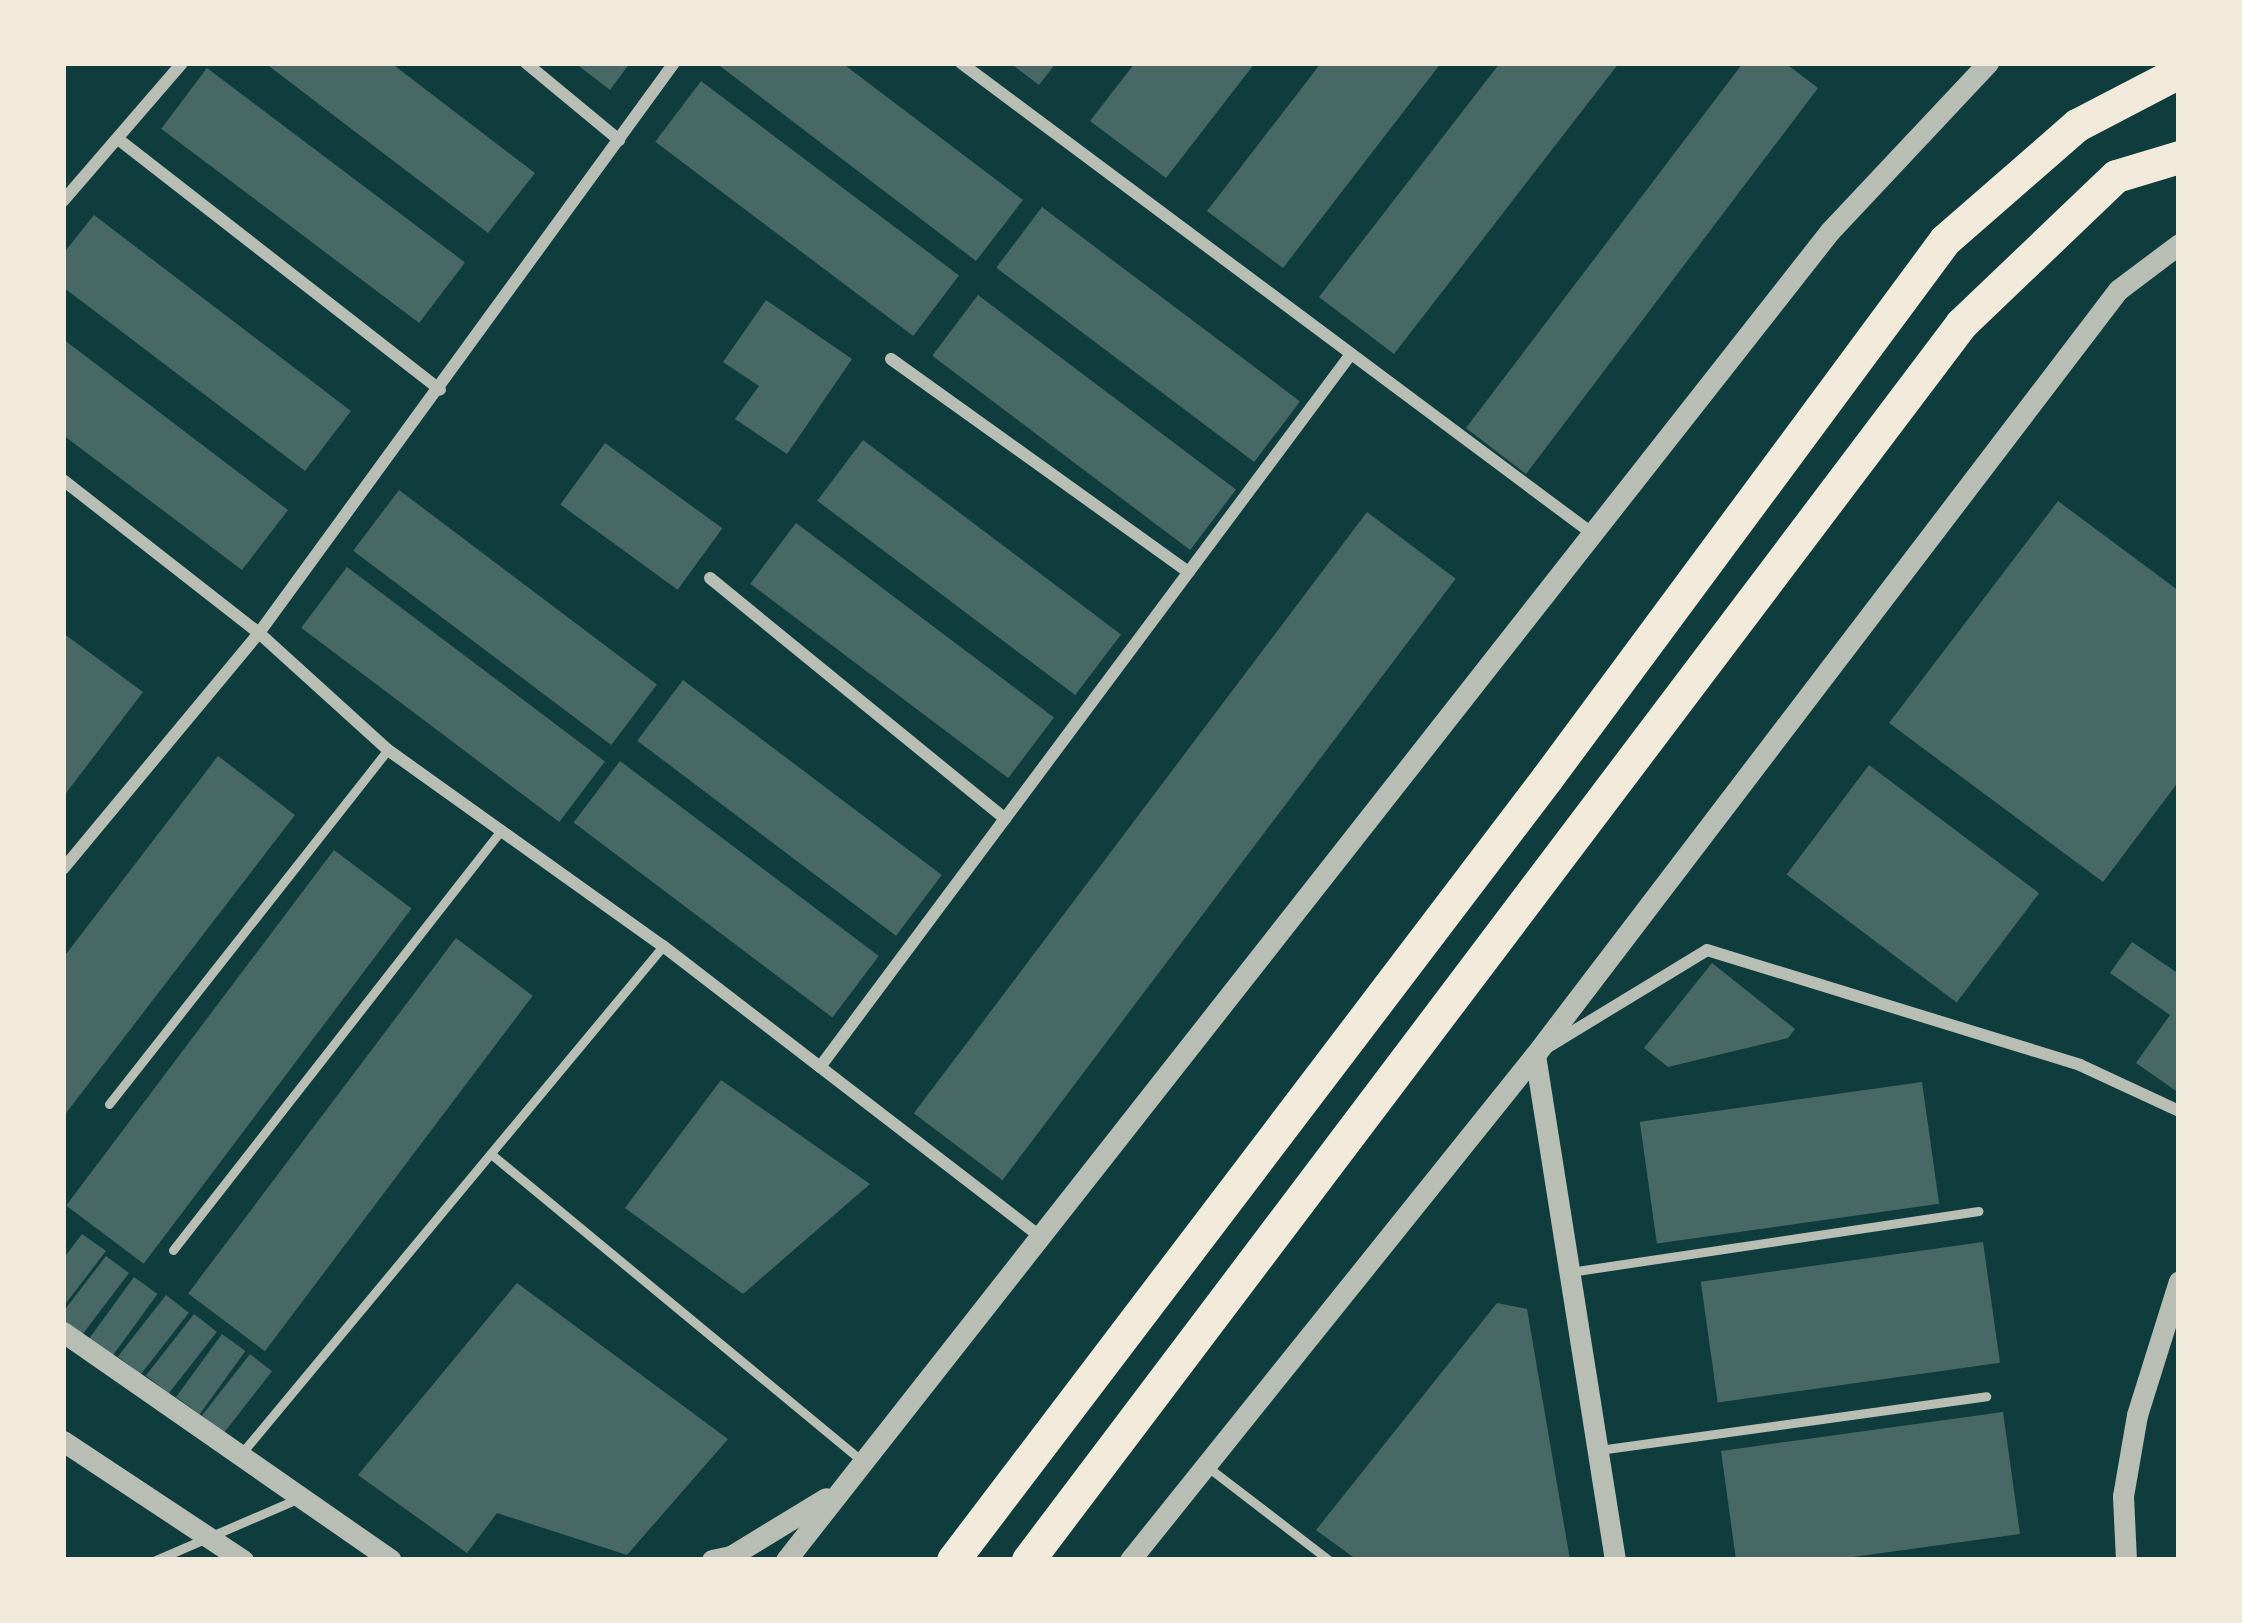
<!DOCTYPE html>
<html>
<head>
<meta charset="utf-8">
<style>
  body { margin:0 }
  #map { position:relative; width:2242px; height:1623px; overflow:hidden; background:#0f3d3e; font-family:"PT Serif",serif }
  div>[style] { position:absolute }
  .building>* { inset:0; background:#486865; transform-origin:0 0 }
  .service>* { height:9px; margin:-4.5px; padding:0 4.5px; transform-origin:4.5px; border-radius:4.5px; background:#b8beb3 }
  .minor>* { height:12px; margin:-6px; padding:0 6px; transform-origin:6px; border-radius:6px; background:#b8beb3 }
  .tertiary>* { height:21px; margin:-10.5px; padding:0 10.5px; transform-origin:10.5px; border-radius:10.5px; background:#b8beb3 }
  .trunk>* { height:33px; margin:-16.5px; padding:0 16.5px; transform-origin:16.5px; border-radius:16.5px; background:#f1e9da }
  span { translate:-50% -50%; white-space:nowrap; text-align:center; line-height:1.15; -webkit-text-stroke:10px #f1e9da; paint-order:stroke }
  .frame { position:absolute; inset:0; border:66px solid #f1e9da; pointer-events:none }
</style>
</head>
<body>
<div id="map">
  <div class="building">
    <i style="clip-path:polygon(265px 63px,391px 63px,535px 173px,488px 233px)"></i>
    <i style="clip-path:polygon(575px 63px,630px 63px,610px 90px)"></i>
    <i style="clip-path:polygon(716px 63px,842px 63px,1023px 200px,976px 261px)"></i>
    <i style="clip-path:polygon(1010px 63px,1056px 63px,1039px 85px)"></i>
    <i style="clip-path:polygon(1135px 63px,1255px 63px,1166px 178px,1090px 121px)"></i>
    <i style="clip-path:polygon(1321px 63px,1441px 63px,1283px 268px,1207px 211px)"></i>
    <i style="clip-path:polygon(1500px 63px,1619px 63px,1394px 354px,1319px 297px)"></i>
    <i style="clip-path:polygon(1743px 63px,1785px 63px,1818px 88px,1526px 474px,1466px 428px)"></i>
    <i style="left:207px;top:68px;width:323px;height:76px;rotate:37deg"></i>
    <i style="left:701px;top:81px;width:323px;height:76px;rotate:37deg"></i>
    <i style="left:1042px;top:207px;width:323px;height:76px;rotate:37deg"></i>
    <i style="clip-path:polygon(94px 215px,351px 411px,305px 471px,63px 287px,63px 254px)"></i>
    <i style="left:978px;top:295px;width:323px;height:76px;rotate:37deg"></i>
    <i style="clip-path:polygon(766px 300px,852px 359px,787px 454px,735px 419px,759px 386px,723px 362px)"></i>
    <i style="clip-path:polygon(63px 339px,288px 510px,242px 570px,63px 435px)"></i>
    <i style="left:863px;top:440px;width:323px;height:76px;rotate:37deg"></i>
    <i style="left:605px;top:443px;width:145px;height:76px;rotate:36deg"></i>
    <i style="left:399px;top:490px;width:323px;height:76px;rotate:37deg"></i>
    <i style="clip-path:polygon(2058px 501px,2179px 591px,2179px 781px,2103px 882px,1889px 723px)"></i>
    <i style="left:1367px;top:512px;width:111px;height:753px;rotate:37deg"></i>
    <i style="left:796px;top:523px;width:323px;height:76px;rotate:37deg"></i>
    <i style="left:347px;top:567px;width:323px;height:76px;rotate:37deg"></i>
    <i style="clip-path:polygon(63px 633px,143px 692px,63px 797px)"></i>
    <i style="left:683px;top:680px;width:324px;height:76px;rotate:37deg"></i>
    <i style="clip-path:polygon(218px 756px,295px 815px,63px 1117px,63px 958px)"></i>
    <i style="left:620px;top:761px;width:324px;height:77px;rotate:37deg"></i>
    <i style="left:1869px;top:765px;width:213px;height:137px;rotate:37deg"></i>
    <i style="left:334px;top:850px;width:97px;height:445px;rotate:37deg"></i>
    <i style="left:456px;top:938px;width:96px;height:445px;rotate:37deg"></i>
    <i style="clip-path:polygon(2132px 942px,2179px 974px,2179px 1093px,2136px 1063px,2170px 1015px,2110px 973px)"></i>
    <i style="clip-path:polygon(1712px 963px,1795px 1029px,1788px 1038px,1668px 1067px,1644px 1048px)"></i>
    <i style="clip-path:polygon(721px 1080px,870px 1184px,743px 1294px,625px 1208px)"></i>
    <i style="left:1922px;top:1082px;width:123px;height:285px;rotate:82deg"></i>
    <i style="clip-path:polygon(82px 1234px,106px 1251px,63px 1307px,63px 1259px)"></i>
    <i style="left:1983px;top:1242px;width:122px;height:285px;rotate:82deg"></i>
    <i style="clip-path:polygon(106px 1256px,129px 1273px,82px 1335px,63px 1321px,63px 1312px)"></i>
    <i style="left:134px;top:1277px;width:29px;height:77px;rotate:36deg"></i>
    <i style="clip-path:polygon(517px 1283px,728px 1439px,627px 1555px,497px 1513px,467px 1553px,358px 1475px)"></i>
    <i style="left:166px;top:1295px;width:29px;height:78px;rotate:38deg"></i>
    <i style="clip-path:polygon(1497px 1303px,1527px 1309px,1570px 1560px,1357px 1560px,1316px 1530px)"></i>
    <i style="left:194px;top:1314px;width:29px;height:78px;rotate:38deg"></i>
    <i style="left:222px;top:1334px;width:29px;height:78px;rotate:36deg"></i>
    <i style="left:250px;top:1354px;width:28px;height:78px;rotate:38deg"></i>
    <i style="clip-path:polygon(2003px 1412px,2020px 1534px,1831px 1560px,1736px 1560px,1721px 1451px)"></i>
  </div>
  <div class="service">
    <i style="left:109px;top:1104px;width:451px;rotate:-51.8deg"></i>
    <i style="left:491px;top:1154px;width:483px;rotate:39.6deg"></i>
    <i style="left:173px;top:1250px;width:534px;rotate:-51.99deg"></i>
    <i style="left:1570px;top:1272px;width:413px;rotate:-8.5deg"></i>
    <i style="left:1599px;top:1450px;width:391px;rotate:-7.9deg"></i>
    <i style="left:241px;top:1454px;width:660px;rotate:-50.28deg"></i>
    <i style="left:1205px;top:1465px;width:156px;rotate:37.5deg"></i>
    <i style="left:156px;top:1560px;width:156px;rotate:-23.4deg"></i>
  </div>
  <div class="minor">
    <i style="left:526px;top:63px;width:121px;rotate:39.6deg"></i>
    <i style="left:961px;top:63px;width:788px;rotate:36.7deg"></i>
    <i style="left:118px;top:139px;width:408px;rotate:37.9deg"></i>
    <i style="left:63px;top:201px;width:182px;rotate:-49.2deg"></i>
    <i style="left:891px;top:359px;width:366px;rotate:35.6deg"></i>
    <i style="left:63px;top:480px;width:249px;rotate:38deg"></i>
    <i style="left:259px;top:633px;width:174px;rotate:42.2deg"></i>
    <i style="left:388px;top:750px;width:338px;rotate:35.5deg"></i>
    <i style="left:663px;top:946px;width:478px;rotate:37.6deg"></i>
    <i style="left:710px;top:578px;width:381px;rotate:39.2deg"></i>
    <i style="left:63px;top:869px;width:307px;rotate:-50.3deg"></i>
    <i style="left:259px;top:633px;width:705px;rotate:-53.94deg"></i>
    <i style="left:1546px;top:1048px;width:188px;rotate:-31.3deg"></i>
    <i style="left:1707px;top:950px;width:390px;rotate:17.1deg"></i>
    <i style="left:2080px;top:1065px;width:109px;rotate:24.9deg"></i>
    <i style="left:820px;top:1067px;width:889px;rotate:-53.32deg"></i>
  </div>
  <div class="tertiary">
    <i style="left:1535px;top:1055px;width:511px;rotate:81deg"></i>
    <i style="left:63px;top:1332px;width:399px;rotate:34.8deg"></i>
    <i style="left:63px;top:1441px;width:216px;rotate:33.5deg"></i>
    <i style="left:712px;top:1560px;width:19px;rotate:-12deg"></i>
    <i style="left:731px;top:1556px;width:111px;rotate:-31.4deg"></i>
    <i style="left:786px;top:1560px;width:1690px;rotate:-51.85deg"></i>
    <i style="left:1830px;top:231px;width:231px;rotate:-46.8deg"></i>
    <i style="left:1130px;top:1560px;width:647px;rotate:-51.27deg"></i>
    <i style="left:1535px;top:1055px;width:962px;rotate:-52.69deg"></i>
    <i style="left:2118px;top:290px;width:76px;rotate:-37deg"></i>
    <i style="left:2126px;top:1560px;width:64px;rotate:-92.7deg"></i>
    <i style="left:2123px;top:1496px;width:82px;rotate:-80.2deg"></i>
    <i style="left:2137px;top:1415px;width:140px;rotate:-72.6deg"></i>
  </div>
  <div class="trunk">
    <i style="left:953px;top:1560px;width:982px;rotate:-52.78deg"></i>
    <i style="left:1547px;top:778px;width:669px;rotate:-53.51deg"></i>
    <i style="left:1945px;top:240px;width:175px;rotate:-41.1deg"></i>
    <i style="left:2077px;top:125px;width:115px;rotate:-27.5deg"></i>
    <i style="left:1028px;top:1560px;width:1549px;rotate:-52.95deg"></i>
    <i style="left:1961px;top:324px;width:214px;rotate:-43.7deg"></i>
    <i style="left:2116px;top:176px;width:66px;rotate:-16.8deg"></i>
  </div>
  <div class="frame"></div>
</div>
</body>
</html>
